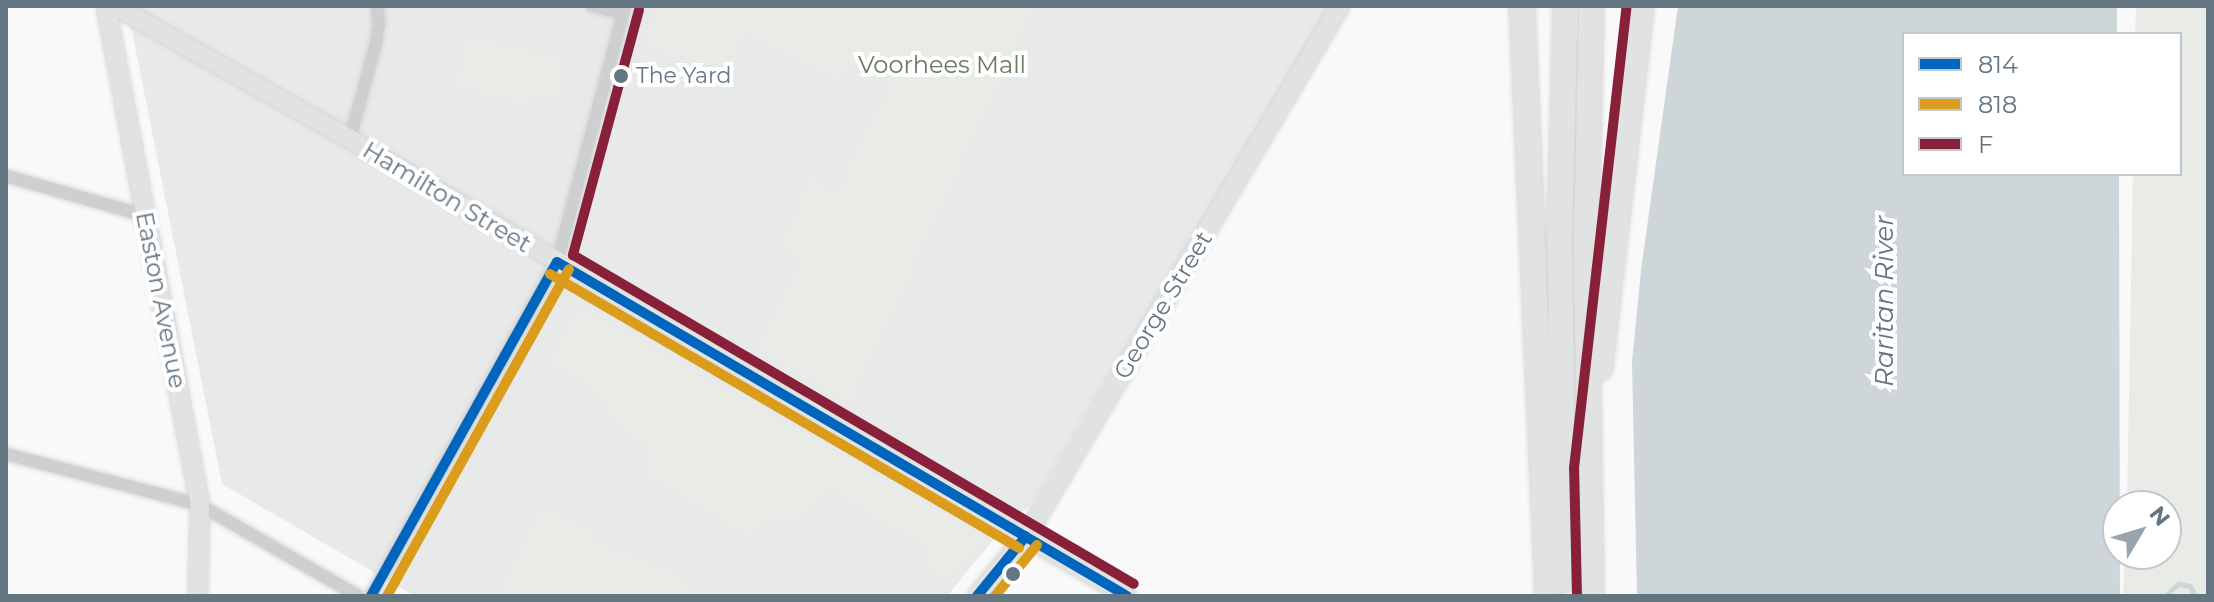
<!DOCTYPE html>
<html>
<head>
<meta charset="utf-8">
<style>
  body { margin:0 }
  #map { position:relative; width:2214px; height:602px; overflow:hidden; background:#f9f9f9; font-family:Montserrat,sans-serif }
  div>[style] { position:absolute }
  .built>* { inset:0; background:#e8e9e9 }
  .green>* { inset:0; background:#e8ebe6 }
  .water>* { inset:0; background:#ced6d9 }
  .stream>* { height:5px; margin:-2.5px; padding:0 2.5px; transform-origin:2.5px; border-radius:2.5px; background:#ced6d9 }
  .roads { filter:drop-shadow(0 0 2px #d5d6d7) drop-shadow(0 0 2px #d5d6d7) }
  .street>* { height:12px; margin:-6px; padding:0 6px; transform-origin:6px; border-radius:6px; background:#cecfd0 }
  .secondary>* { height:18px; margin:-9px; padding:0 9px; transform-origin:9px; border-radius:9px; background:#e1e2e2 }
  .highway>* { height:24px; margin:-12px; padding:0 12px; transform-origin:12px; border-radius:12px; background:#e1e2e2 }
  .bus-1>* { height:10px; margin:-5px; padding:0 5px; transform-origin:5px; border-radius:5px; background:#0065bd }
  .bus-2>* { height:10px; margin:-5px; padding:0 5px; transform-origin:5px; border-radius:5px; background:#da9c1a }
  .bus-3>* { height:10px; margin:-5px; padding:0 5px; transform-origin:5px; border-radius:5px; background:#88203a }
  .dots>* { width:22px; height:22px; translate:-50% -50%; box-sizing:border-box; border:4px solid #fff; border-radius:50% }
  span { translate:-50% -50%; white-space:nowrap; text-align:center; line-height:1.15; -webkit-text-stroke:8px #fff; paint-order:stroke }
  .bus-label { font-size:22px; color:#657683 }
  .left { translate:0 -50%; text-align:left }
  .park-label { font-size:24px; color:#687a64 }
  .street-label { font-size:24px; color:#657683 }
  .water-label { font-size:26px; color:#60757c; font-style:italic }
  .frame { position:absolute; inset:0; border:8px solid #657683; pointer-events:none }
  .legend { position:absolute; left:1902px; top:32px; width:280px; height:144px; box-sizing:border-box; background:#fff; border:2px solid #c1c8cd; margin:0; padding:10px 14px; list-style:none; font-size:24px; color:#657683 }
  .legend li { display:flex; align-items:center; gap:16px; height:40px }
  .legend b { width:40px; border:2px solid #c1c8cd }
  .north { position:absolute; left:2102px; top:490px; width:80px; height:80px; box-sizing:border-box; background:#fff; border:2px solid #c1c8cd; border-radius:50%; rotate:52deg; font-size:22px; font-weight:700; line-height:32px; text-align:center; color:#657683 }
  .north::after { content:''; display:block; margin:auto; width:28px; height:36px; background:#99a4ac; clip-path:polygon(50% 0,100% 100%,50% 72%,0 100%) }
</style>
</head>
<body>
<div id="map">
  <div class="built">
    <i style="clip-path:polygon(127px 6px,1331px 6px,1031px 505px,1008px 522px,947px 596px,415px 596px,222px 484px)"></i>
  </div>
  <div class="green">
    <i style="clip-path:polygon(657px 6px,1033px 6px,850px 402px,759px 349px,801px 257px,784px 245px,809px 177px,838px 194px,876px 109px,883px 108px,890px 94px,880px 65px,874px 62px,870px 71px,853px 62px,846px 66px,839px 78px,743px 31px,734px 70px,646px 47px)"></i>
    <i style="clip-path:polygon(2136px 6px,2208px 6px,2208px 596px,2123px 596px,2125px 554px,2166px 554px,2166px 506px,2127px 506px,2133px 174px,2180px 174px,2180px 34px,2135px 34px)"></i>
    <i style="clip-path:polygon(469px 38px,565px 59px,556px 98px,515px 102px,456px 84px)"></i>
    <i style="clip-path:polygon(580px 308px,984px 536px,946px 582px,928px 565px,933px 550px,827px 487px,798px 521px,772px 516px,751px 537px,649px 476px,649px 448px,610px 414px,597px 389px,550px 363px)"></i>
    <i style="clip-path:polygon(544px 506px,591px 531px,588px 540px,674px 573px,697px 596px,498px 596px)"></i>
  </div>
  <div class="water">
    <i style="clip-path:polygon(1678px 6px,2117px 6px,2117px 34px,1904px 34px,1904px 174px,2119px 174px,2120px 596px,1637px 596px,1632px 362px,1641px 270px)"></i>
  </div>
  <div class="stream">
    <i style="left:2165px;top:596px;width:18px;rotate:-43deg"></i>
    <i style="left:2178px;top:584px;width:12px;rotate:9deg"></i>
    <i style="left:2190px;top:586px;width:11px;rotate:63deg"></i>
  </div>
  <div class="roads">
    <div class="street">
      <i style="left:592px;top:6px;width:32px;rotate:14deg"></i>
      <i style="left:350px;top:139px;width:99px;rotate:-74.8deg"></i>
      <i style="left:376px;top:43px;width:18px;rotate:-81deg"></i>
      <i style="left:379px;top:25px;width:19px;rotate:-96deg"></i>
      <i style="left:6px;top:176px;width:146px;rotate:15.9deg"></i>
      <i style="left:6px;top:454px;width:201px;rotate:14.7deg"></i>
      <i style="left:200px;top:505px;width:182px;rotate:29.9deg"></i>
      <i style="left:371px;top:596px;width:382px;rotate:-60.9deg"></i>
      <i style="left:557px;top:262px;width:265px;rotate:-75.1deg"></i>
    </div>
    <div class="secondary">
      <i style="left:106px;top:6px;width:508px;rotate:79.33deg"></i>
      <i style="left:200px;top:505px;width:91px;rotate:91.3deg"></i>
      <i style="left:115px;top:6px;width:270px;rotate:29.5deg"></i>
      <i style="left:350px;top:139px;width:901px;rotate:30.46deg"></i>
      <i style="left:977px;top:596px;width:77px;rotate:-50.8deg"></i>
      <i style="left:1026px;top:536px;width:616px;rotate:-59.36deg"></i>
    </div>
    <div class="highway">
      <i style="left:1522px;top:6px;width:591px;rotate:87.48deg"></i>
      <i style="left:1600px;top:368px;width:364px;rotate:-83.5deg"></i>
      <i style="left:1564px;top:580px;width:351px;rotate:-90.7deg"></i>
      <i style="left:1560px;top:229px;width:223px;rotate:-88.5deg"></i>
      <i style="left:1591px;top:596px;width:352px;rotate:-90.8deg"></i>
      <i style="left:1586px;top:244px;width:238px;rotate:-88.8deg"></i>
    </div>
  </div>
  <div class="bus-1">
    <i style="left:557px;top:262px;width:661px;rotate:30.37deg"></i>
    <i style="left:371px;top:596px;width:382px;rotate:-60.9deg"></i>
    <i style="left:977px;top:596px;width:77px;rotate:-50.8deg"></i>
  </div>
  <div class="bus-2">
    <i style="left:550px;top:274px;width:543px;rotate:30.29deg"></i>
    <i style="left:387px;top:596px;width:374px;rotate:-60.9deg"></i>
    <i style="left:995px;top:596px;width:66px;rotate:-50.5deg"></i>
  </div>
  <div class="bus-3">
    <i style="left:639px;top:10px;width:254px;rotate:105.1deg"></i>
    <i style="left:573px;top:255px;width:650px;rotate:30.39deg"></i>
    <i style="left:1577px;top:596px;width:128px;rotate:-91.3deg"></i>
    <i style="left:1574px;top:468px;width:465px;rotate:-83.5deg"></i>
  </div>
  <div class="dots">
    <i style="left:621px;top:76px;background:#657683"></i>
    <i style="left:1013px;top:574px;background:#657683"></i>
  </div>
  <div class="bus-label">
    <span class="left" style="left:636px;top:76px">The Yard</span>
  </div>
  <div class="park-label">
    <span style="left:942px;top:65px">Voorhees Mall</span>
  </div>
  <div class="street-label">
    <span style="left:447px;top:197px;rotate:31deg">Hamilton Street</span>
    <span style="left:161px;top:300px;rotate:79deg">Easton Avenue</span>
    <span style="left:1163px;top:305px;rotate:-59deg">George Street</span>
  </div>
  <div class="water-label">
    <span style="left:1885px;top:301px;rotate:-90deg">Raritan River</span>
  </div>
  <div class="frame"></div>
  <ul class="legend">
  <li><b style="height:10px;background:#0065bd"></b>814</li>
  <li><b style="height:10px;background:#da9c1a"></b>818</li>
  <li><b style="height:10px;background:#88203a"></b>F</li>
  </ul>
  <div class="north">N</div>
</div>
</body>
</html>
